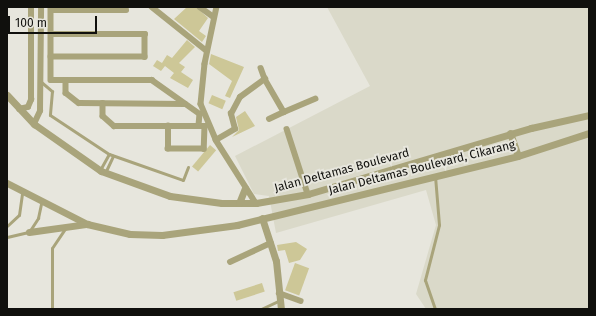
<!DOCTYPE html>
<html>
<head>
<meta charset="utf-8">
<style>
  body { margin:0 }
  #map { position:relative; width:596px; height:316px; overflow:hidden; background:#e7e6dd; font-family:"Fira Sans",sans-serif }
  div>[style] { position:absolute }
  .built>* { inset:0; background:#dad9c9 }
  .building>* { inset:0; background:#cdc797; transform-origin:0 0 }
  .service>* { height:3px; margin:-1.5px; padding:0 1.5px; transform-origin:1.5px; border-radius:1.5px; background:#a9a47b }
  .minor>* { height:5.5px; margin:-2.75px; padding:0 2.75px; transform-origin:2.75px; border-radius:2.75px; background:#a9a47b }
  .tertiary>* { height:7px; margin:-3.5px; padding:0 3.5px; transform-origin:3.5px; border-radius:3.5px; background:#a9a47b }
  span { translate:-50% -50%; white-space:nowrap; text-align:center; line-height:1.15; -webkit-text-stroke:4px #e7e6dd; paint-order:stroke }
  .street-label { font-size:12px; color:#10100d }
  .frame { position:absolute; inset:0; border:8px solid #10100d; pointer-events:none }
  .scale { position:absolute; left:8px; top:16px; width:89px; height:18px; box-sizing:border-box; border:2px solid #10100d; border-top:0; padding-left:5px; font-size:12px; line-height:14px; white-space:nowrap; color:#10100d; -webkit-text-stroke:3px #e7e6dd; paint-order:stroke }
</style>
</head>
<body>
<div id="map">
  <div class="built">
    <i style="clip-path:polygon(327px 7px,589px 7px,589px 309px,426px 309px,416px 294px,436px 225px,426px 190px,276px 233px,269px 196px,254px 194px,235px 156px,370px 86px)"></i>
  </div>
  <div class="building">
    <i style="clip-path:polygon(187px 7px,196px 7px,208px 18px,199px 31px,206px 36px,202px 42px,174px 19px)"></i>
    <i style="clip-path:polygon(187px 40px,195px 47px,179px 63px,185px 67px,181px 72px,193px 80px,188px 88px,170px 78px,174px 73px,165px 66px,161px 71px,153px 66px,157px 60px,162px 63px,167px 55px,172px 58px)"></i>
    <i style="clip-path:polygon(211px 54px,244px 67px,230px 98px,225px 96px,232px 81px,209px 64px)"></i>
    <i style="left:212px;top:95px;width:15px;height:9px;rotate:23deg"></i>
    <i style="clip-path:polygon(245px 111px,255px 126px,232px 137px,239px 130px,236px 117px)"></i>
    <i style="left:210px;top:145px;width:8px;height:28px;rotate:40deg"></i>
    <i style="clip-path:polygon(296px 242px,307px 249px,300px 260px,289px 263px,285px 250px,278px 251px,277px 245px)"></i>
    <i style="left:295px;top:263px;width:15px;height:29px;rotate:20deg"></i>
    <i style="left:262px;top:283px;width:9px;height:30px;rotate:72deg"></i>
  </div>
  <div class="service">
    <i style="left:40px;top:81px;width:16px;rotate:40deg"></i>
    <i style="left:52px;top:91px;width:24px;rotate:95deg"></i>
    <i style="left:50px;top:115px;width:71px;rotate:33.5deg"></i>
    <i style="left:109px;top:154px;width:78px;rotate:19.4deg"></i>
    <i style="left:183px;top:180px;width:14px;rotate:-69deg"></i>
    <i style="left:100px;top:170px;width:18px;rotate:-61deg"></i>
    <i style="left:105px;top:173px;width:19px;rotate:-65deg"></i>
    <i style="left:435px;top:176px;width:49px;rotate:85.3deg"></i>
    <i style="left:439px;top:225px;width:57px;rotate:104.3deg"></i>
    <i style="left:425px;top:280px;width:31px;rotate:71deg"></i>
    <i style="left:7px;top:226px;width:16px;rotate:-43deg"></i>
    <i style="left:19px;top:215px;width:21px;rotate:-82deg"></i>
    <i style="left:7px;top:237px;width:23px;rotate:-13deg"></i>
    <i style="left:29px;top:232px;width:17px;rotate:-57deg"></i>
    <i style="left:38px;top:218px;width:14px;rotate:-78deg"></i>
    <i style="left:52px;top:309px;width:61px;rotate:-90deg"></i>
    <i style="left:52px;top:248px;width:23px;rotate:-56deg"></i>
    <i style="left:261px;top:309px;width:21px;rotate:-25deg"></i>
  </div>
  <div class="minor">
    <i style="left:51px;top:7px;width:73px;rotate:90deg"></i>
    <i style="left:51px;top:80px;width:101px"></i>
    <i style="left:152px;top:80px;width:59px;rotate:35.3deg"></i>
    <i style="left:200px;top:114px;width:12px;rotate:95deg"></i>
    <i style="left:199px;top:126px;width:6px"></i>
    <i style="left:205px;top:126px;width:23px;rotate:92deg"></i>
    <i style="left:204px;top:149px;width:36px;rotate:180deg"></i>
    <i style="left:168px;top:149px;width:23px;rotate:-90deg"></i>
    <i style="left:152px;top:7px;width:70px;rotate:38.7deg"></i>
    <i style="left:200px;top:7px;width:17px;rotate:36deg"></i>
    <i style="left:217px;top:7px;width:58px;rotate:101.9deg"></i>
    <i style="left:205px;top:64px;width:40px;rotate:95.7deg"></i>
    <i style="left:201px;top:104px;width:39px;rotate:67deg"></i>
    <i style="left:216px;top:140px;width:75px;rotate:57.6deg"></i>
    <i style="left:51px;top:10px;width:75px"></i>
    <i style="left:51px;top:34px;width:94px"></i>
    <i style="left:145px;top:34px;width:23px;rotate:90deg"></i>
    <i style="left:145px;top:57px;width:94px;rotate:180deg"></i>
    <i style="left:261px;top:68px;width:12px;rotate:70deg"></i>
    <i style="left:66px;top:80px;width:13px;rotate:90deg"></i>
    <i style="left:66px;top:93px;width:16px;rotate:38deg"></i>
    <i style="left:79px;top:103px;width:106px;rotate:0.5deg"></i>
    <i style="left:103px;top:103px;width:13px;rotate:90deg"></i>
    <i style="left:103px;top:116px;width:15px;rotate:42deg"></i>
    <i style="left:114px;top:126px;width:85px"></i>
    <i style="left:19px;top:109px;width:9px;rotate:-13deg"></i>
    <i style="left:28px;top:107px;width:8px;rotate:-67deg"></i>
    <i style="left:31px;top:100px;width:93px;rotate:-90deg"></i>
    <i style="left:269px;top:119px;width:17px;rotate:-25deg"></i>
    <i style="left:34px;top:124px;width:14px;rotate:-65deg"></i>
    <i style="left:40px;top:111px;width:104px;rotate:-89.4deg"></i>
    <i style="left:287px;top:129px;width:68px;rotate:72.1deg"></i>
    <i style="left:216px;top:140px;width:22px;rotate:-30deg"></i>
    <i style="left:235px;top:129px;width:16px;rotate:-105deg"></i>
    <i style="left:231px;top:114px;width:19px;rotate:-62deg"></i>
    <i style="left:240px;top:97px;width:31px;rotate:-36deg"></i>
    <i style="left:265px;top:79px;width:38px;rotate:60deg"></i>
    <i style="left:284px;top:112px;width:34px;rotate:-23deg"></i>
    <i style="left:230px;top:262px;width:45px;rotate:-24.9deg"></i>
    <i style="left:279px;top:293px;width:23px;rotate:20deg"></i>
  </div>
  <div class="tertiary">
    <i style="left:7px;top:95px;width:40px;rotate:47deg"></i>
    <i style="left:34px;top:124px;width:82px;rotate:35deg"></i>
    <i style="left:101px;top:171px;width:73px;rotate:19.9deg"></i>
    <i style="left:170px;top:196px;width:52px;rotate:7.7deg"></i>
    <i style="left:222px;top:203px;width:34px"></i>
    <i style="left:256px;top:203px;width:53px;rotate:-9.8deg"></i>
    <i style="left:308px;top:194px;width:233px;rotate:-16.5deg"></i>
    <i style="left:531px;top:128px;width:59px;rotate:-12.6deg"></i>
    <i style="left:510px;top:133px;width:24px;rotate:71deg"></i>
    <i style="left:7px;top:183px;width:90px;rotate:27.1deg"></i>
    <i style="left:87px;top:224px;width:44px;rotate:13.1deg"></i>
    <i style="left:130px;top:234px;width:32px;rotate:2deg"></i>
    <i style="left:162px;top:235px;width:76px;rotate:-7.6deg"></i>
    <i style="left:237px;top:225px;width:289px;rotate:-13.8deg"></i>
    <i style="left:518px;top:156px;width:75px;rotate:-17.9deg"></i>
    <i style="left:239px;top:203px;width:16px;rotate:-68deg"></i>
    <i style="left:262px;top:218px;width:45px;rotate:72deg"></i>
    <i style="left:276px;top:261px;width:48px;rotate:84.1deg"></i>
    <i style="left:29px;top:232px;width:59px;rotate:-7.9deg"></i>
  </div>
  <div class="street-label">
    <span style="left:422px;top:168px;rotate:-14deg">Jalan Deltamas Boulevard, Cikarang</span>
    <span style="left:342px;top:171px;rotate:-15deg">Jalan Deltamas Boulevard</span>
  </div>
  <div class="frame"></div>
  <div class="scale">100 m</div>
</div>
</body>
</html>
